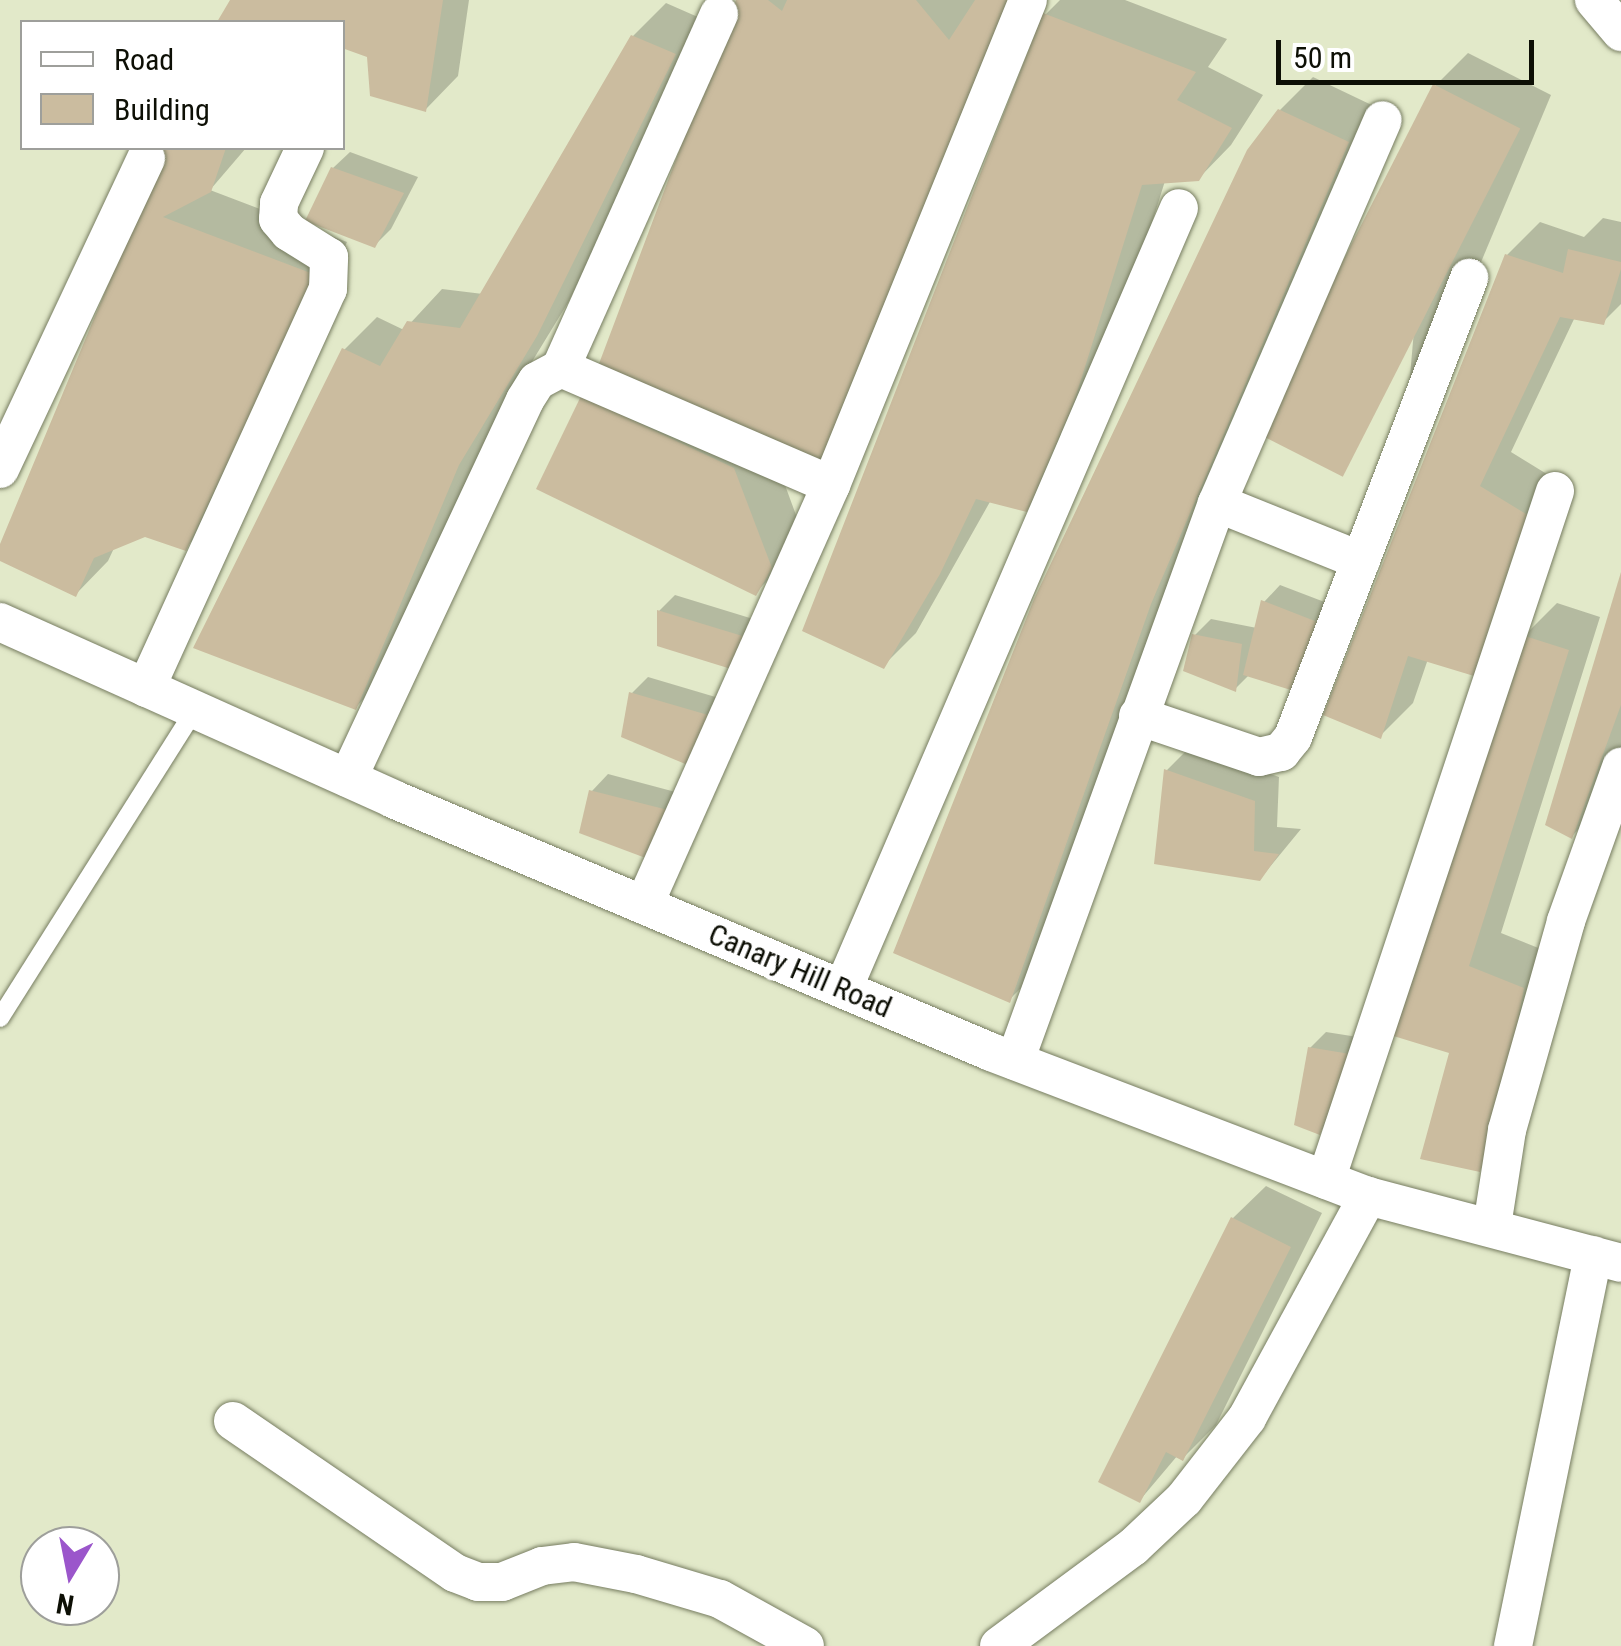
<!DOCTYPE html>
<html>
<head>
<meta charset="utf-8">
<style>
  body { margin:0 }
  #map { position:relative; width:1621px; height:1646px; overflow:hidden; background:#e2e9c9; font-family:"Roboto Condensed",sans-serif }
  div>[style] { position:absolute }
  .shadow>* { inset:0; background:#0003 }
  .building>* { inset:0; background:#cbbc9f; transform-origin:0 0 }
  .roads { filter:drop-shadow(0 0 2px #777d61) drop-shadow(0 0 2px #777d61) }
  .service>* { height:18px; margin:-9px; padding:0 9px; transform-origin:9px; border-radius:9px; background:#fff }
  .minor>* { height:38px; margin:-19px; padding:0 19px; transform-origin:19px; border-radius:19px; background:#fff }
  span { translate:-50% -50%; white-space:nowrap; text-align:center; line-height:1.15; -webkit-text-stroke:9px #fff; paint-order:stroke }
  .street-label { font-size:30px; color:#0d0f05 }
  .legend { position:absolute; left:20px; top:20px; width:325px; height:130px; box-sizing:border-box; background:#fff; border:2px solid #9e9f9b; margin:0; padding:12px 18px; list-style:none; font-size:30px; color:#0d0f05 }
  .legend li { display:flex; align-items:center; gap:20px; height:50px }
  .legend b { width:50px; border:2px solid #9e9f9b }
  .north { position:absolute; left:20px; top:1526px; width:100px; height:100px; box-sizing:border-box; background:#fff; border:2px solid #9e9f9b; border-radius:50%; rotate:190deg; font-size:28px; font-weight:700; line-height:40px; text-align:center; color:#0d0f05 }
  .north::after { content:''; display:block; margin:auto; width:35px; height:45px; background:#9b56cb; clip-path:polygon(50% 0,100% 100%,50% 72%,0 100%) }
  .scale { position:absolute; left:1276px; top:40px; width:258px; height:45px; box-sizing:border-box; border:5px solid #0d0f05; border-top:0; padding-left:12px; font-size:30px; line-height:35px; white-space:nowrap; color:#0d0f05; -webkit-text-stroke:8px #fff; paint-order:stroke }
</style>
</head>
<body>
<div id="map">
  <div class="shadow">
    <i style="clip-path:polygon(233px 0,469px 0,458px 76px,426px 109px,342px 22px,220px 22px)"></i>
    <i style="clip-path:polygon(739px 0,978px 0,768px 439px,803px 534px,788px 560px,755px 593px,539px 488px,609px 372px)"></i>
    <i style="clip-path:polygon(1060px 0,1125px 0,1227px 39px,1208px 67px,1263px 95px,1231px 145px,1198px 179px,1165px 181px,1107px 366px,1060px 477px,1026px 510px,991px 500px,916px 633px,883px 666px,1045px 15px)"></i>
    <i style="clip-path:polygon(666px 3px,707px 21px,569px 301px,491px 429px,388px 674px,356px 707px,344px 350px,377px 317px,404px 330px,442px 289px,483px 294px,633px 36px)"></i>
    <i style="clip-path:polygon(1468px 53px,1551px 95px,1404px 446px,1435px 86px)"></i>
    <i style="clip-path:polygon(1313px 77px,1380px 109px,1042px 967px,1009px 1000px,1280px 110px)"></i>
    <i style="clip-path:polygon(168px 148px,246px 148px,210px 190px,347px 242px,218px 515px,185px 548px,145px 534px,115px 546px,108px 561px,76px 594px,0 558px,0 550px)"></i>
    <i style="clip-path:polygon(350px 152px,418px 177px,391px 229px,375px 245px,333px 168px)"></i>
    <i style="clip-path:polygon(1603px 218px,1621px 222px,1621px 304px,1603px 322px,1575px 317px,1511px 452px,1563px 484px,1428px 659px,1413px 703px,1380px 736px,1507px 255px,1540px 222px,1584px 237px)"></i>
    <i style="clip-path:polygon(1621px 577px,1621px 758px,1604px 803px,1572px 836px)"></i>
    <i style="clip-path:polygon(1280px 585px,1335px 606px,1310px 671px,1250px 674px,1235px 689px,1194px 636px,1211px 619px,1257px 628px,1264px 602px)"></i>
    <i style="clip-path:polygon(675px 595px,763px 622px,730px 666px,659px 611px)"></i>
    <i style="clip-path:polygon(1557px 603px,1600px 617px,1501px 933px,1556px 955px,1512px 1136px,1479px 1169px,1452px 1052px,1524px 636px)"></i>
    <i style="clip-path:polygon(648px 677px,729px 701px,706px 747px,632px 693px)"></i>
    <i style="clip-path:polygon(1191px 746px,1279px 777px,1277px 827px,1301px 829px,1260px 879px,1166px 771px)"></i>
    <i style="clip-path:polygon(608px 774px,683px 794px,650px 857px,592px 791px)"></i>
    <i style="clip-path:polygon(1326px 1032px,1364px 1038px,1336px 1116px,1319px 1132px,1310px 1048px)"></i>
    <i style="clip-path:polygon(1266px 1186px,1322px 1213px,1216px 1425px,1183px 1458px,1178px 1455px,1140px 1500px,1233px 1218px)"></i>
  </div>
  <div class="building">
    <i style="clip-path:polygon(230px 0,443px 0,426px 112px,370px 96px,367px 57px,342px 48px,342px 22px,217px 22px)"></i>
    <i style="clip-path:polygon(736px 0,768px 0,782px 11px,787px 0,916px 0,949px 40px,975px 0,1008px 0,820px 464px,597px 369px)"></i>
    <i style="clip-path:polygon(1043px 13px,1196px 72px,1177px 100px,1232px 128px,1199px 181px,1142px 185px,1074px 402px,1027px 512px,976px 499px,940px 574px,884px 669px,802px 631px)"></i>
    <i style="clip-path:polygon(631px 35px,676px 54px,537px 336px,459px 465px,356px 710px,193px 648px,342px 348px,380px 366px,407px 321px,460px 328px)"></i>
    <i style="left:1433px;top:84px;width:98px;height:391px;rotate:27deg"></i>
    <i style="clip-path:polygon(1278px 109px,1349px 142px,1151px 604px,1010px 1003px,893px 953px,1034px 599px,1247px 150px)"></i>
    <i style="clip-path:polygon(165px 148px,226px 148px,211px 192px,163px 217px,316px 275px,186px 551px,145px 537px,94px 558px,76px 597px,0 561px,0 544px)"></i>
    <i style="clip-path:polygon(331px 167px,404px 193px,375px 248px,305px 221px)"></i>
    <i style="clip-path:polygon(1568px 249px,1621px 262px,1621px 269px,1604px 325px,1560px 317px,1480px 486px,1531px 517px,1474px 676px,1408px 656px,1381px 739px,1323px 715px,1505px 254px,1563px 273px)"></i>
    <i style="clip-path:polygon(581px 396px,734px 468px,772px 568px,756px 596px,536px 489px)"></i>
    <i style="clip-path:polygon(1621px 572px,1621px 705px,1572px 839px,1545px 825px)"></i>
    <i style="clip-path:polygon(1261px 600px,1320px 623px,1294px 691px,1243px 675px)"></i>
    <i style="clip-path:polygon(657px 610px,749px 638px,731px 669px,657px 646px)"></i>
    <i style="clip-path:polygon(1192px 634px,1242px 644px,1236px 692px,1183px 671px)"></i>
    <i style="clip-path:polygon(1522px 635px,1569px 650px,1469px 966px,1524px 988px,1504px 1094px,1480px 1172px,1420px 1159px,1449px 1053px,1387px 1034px)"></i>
    <i style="clip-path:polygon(629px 692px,715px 717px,690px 766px,621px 737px)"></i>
    <i style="clip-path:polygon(1164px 769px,1255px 801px,1254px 851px,1279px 854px,1260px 881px,1154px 864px)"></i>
    <i style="clip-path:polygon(589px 790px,668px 810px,651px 860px,579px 833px)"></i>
    <i style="clip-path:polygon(1308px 1047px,1350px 1054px,1320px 1135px,1294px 1125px)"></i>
    <i style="clip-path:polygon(1231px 1217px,1291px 1247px,1183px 1461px,1166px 1452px,1140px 1503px,1098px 1482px)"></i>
  </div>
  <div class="roads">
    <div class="service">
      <i style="left:0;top:1018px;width:365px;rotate:-57.7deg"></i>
    </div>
    <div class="minor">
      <i style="left:1594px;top:0;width:42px;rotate:49.8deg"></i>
      <i style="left:719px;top:14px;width:388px;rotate:114.1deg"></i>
      <i style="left:561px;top:368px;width:294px;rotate:23.4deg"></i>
      <i style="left:0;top:469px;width:343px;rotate:-64.8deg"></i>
      <i style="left:1217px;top:503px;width:155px;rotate:21.9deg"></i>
      <i style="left:0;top:622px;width:431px;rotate:24.2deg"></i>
      <i style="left:393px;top:799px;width:649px;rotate:22.93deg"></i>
      <i style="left:991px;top:1052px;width:404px;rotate:20.9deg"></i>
      <i style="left:1368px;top:1196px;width:262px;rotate:14.8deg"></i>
      <i style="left:146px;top:688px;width:439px;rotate:-65.5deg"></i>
      <i style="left:328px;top:289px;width:32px;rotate:-88deg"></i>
      <i style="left:329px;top:257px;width:47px;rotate:-148deg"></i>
      <i style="left:289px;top:232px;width:17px;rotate:-130deg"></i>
      <i style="left:278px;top:219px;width:16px;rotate:-86deg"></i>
      <i style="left:279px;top:203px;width:61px;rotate:-64.7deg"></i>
      <i style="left:1138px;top:716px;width:128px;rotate:18.7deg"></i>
      <i style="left:1259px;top:757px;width:23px;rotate:-13deg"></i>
      <i style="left:1281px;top:752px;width:19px;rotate:-51deg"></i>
      <i style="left:1293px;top:737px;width:492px;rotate:-69deg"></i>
      <i style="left:348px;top:778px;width:417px;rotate:-64.9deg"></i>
      <i style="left:525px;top:400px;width:22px;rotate:-58deg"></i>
      <i style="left:537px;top:381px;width:27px;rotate:-28deg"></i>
      <i style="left:644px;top:905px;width:460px;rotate:-66deg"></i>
      <i style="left:831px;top:485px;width:523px;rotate:-67.89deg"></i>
      <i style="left:843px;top:989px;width:850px;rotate:-66.72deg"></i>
      <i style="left:1015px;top:1061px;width:593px;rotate:-70.1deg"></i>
      <i style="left:1217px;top:503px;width:417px;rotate:-66.6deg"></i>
      <i style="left:1326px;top:1180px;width:726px;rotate:-71.61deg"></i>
      <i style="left:1492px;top:1226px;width:97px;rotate:-81.1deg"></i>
      <i style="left:1507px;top:1130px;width:217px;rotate:-74.2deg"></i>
      <i style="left:1566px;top:921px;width:164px;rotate:-70.3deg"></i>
      <i style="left:233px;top:1421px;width:269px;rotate:34.4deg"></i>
      <i style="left:455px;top:1573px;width:25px;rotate:21deg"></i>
      <i style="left:478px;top:1582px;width:24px"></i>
      <i style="left:502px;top:1582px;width:43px;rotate:-21.8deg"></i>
      <i style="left:542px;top:1566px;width:32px;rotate:-7deg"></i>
      <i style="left:574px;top:1562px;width:63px;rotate:11deg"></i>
      <i style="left:636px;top:1574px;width:88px;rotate:16.6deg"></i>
      <i style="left:720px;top:1599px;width:97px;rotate:28.9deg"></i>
      <i style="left:999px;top:1646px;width:167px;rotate:-36.5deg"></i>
      <i style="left:1133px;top:1547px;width:70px;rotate:-43.3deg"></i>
      <i style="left:1184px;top:1499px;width:103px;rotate:-52.1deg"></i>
      <i style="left:1247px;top:1418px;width:253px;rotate:-61.4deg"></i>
      <i style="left:1513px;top:1646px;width:399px;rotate:-78.4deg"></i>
    </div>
  </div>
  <div class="street-label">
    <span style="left:800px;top:971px;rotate:23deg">Canary Hill Road</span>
  </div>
  <ul class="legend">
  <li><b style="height:12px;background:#fff"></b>Road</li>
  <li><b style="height:28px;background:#cbbc9f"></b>Building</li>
  </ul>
  <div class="north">N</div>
  <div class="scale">50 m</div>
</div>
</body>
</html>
